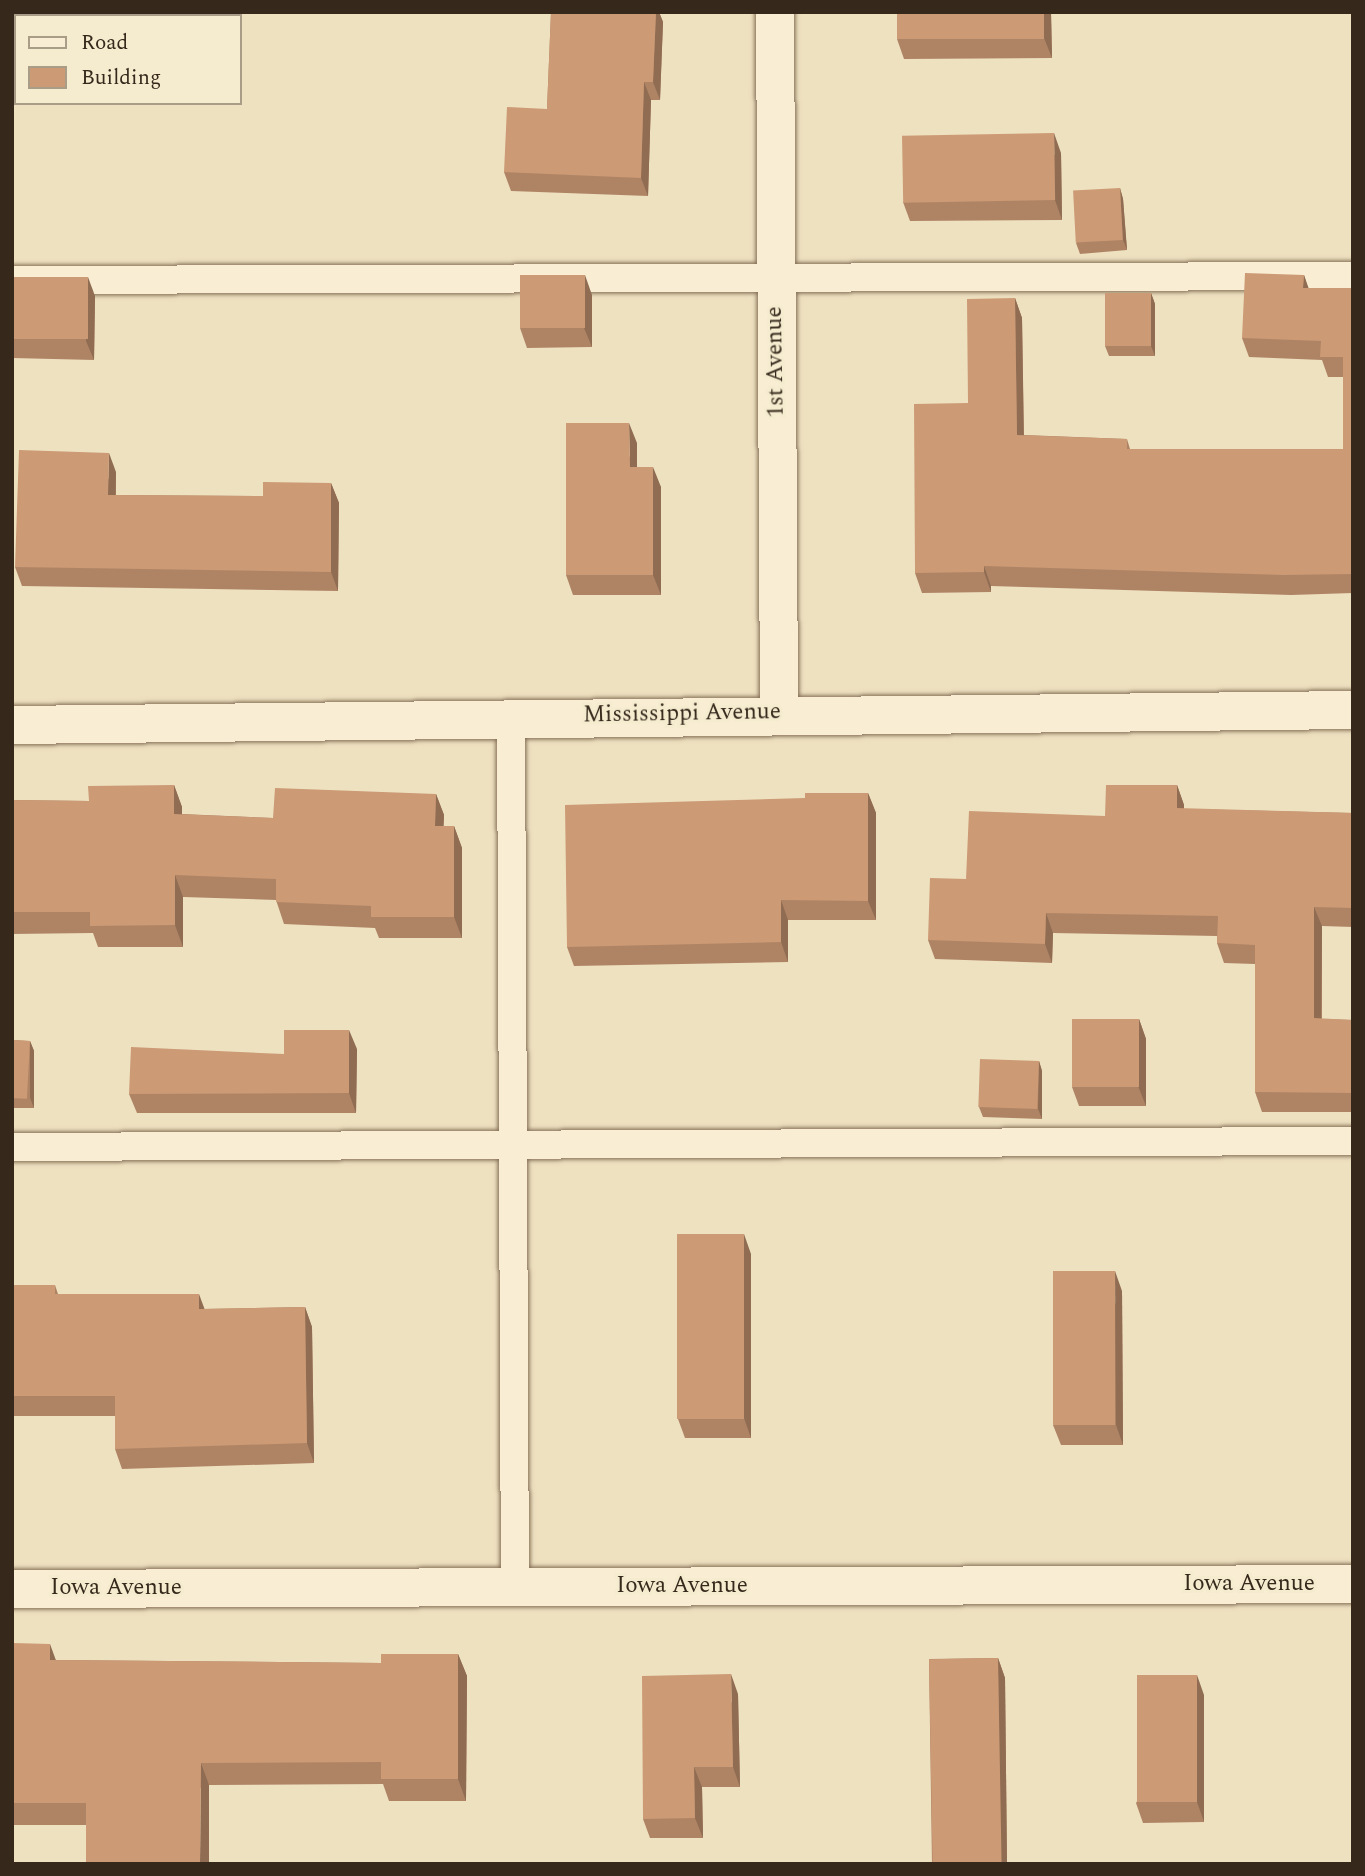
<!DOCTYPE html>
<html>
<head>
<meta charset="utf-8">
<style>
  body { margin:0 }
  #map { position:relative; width:1365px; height:1876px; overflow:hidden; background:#eee1c0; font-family:Spectral,serif }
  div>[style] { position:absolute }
  .roads { filter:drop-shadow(0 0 2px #877158) drop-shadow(0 0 2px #877158) }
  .lane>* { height:28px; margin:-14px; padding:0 14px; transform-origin:14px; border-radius:14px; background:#f9eed3 }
  .street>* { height:38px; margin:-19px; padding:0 19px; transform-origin:19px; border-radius:19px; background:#f9eed3 }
  .wall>* { inset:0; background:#af8465 }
  .shaded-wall>* { inset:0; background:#8f6c52 }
  .building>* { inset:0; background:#cc9a75; transform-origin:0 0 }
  span { translate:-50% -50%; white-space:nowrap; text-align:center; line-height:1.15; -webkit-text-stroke:6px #f5ebcf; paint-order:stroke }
  .street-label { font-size:23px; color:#36291c }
  .frame { position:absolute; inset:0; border:14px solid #36291c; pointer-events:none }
  .legend { position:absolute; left:14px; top:14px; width:228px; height:91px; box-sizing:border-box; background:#f5ebcf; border:2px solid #a99d87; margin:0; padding:9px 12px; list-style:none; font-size:21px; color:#36291c }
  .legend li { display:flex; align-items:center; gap:14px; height:35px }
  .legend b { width:35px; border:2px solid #a99d87 }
</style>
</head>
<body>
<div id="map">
  <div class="roads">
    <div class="lane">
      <i style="left:12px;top:280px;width:1341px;rotate:-0.17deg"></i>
      <i style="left:511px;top:717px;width:870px;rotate:89.74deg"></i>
      <i style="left:12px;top:1147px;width:1341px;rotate:-0.26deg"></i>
    </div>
    <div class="street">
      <i style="left:775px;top:12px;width:701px;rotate:89.67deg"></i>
      <i style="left:12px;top:725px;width:1341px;rotate:-0.64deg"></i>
      <i style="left:12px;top:1589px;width:1341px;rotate:-0.21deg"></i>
    </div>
  </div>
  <div class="wall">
    <i style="clip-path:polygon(551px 12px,659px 12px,663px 22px,660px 100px,651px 100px,648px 196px,511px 191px,504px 172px,547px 109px)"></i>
    <i style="clip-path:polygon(1051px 12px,1052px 58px,904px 59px,897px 39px)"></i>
    <i style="clip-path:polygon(1061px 153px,1062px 220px,910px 221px,903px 202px)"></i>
    <i style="clip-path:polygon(1120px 188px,1123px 199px,1127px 250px,1080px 254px,1076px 243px)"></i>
    <i style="clip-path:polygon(1304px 275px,1308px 288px,1353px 288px,1353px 593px,1291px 595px,991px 586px,991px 592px,922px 593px,915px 573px,968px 403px,1015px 298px,1022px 318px,1024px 435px,1127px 439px,1130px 449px,1343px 449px,1343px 377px,1328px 377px,1322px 360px,1249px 357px,1242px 338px)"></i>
    <i style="clip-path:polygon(12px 277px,95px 296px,94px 360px,12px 358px)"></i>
    <i style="clip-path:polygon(1151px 293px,1155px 304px,1155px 356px,1109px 356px,1105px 346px)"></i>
    <i style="clip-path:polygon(592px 295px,592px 347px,527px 348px,520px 328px)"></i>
    <i style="clip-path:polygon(637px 443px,637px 467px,661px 487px,661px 595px,573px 595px,566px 575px)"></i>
    <i style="clip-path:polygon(116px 472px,116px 495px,263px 496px,331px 483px,339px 503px,338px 591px,22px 586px,15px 567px)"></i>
    <i style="clip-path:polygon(174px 785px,182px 807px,182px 814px,273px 818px,436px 794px,444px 815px,443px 826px,454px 826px,462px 848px,462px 938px,379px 938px,375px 928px,284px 924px,276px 900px,183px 897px,183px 947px,98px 947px,93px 933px,12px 934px,12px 800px,89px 801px)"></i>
    <i style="clip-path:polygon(1177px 785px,1184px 805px,1184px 809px,1353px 813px,1353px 927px,1322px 926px,1322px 1019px,1353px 1020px,1353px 1112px,1262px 1112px,1255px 1092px,1255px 964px,1224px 963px,1217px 943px,1217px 936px,1053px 933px,1052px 963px,935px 959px,928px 940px,966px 879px,1105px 816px)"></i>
    <i style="clip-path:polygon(868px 793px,876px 813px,876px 920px,788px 920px,788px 962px,574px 966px,567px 947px,805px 798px)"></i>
    <i style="clip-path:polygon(1139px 1019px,1146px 1039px,1146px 1106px,1079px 1106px,1072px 1087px)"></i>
    <i style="clip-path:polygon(12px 1040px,30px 1041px,34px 1051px,34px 1108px,12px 1108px)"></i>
    <i style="clip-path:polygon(357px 1049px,356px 1113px,137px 1113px,129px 1094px,284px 1054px)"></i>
    <i style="clip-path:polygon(1039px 1061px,1042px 1071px,1042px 1119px,983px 1117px,979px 1107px)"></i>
    <i style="clip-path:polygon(751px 1254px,751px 1438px,685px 1438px,678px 1419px)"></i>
    <i style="clip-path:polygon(12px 1285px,55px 1285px,58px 1294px,205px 1309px,305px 1307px,312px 1327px,314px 1463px,122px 1469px,115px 1449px,115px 1416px,12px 1416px)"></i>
    <i style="clip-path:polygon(1122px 1291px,1123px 1445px,1061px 1445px,1053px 1425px)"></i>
    <i style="clip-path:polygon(12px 1643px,56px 1660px,381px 1663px,458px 1654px,467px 1676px,466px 1801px,389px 1801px,383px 1784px,209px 1785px,86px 1825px,12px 1825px)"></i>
    <i style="clip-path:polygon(998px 1658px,1005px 1678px,1007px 1864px,932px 1864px,929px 1659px)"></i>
    <i style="clip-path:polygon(738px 1694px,740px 1787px,702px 1787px,703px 1838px,650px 1838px,643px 1819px)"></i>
    <i style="clip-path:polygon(1204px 1695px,1204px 1822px,1143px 1823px,1136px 1803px)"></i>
  </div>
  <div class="shaded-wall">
    <i style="clip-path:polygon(656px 12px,659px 12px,663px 22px,660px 100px,653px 82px)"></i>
    <i style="clip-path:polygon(1044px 12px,1051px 12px,1052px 58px,1044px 38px)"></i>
    <i style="clip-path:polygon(644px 82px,651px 100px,648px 196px,641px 178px)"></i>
    <i style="clip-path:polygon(1054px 133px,1061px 153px,1062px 220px,1055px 200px)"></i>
    <i style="clip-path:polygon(1120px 188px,1123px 199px,1127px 250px,1123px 240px)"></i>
    <i style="clip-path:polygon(585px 275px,592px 295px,592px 347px,584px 328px)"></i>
    <i style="clip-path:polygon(1304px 275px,1311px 295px,1303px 288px)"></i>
    <i style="clip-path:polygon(88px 277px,95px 296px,94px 360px,86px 341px)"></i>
    <i style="clip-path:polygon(1151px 293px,1155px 304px,1155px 356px,1151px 346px)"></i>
    <i style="clip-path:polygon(1015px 298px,1022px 318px,1024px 455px,1017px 435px)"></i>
    <i style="clip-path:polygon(629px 423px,637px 443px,637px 486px,630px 467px)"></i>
    <i style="clip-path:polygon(109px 453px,116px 472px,115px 515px,108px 495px)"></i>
    <i style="clip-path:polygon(653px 467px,661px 487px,661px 595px,653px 575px)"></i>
    <i style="clip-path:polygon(331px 483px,339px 503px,338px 591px,331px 572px)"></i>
    <i style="clip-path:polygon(984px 566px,991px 586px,991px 592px,984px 572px)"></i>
    <i style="clip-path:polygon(174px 785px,182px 807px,182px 835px,174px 814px)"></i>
    <i style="clip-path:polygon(1177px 785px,1184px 805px,1184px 828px,1177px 808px)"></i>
    <i style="clip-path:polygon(868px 793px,876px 813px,876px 920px,868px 901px)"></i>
    <i style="clip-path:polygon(436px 794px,444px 815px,443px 848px,435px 826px)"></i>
    <i style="clip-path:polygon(454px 826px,462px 848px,462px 938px,454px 917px)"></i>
    <i style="clip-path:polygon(175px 875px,183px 897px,183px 947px,175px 925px)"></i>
    <i style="clip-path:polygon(781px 900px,788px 920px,788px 962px,781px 942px)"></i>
    <i style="clip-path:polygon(1314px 907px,1322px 926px,1321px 1038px,1314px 1018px)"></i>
    <i style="clip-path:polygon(1046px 913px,1053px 933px,1052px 963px,1045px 944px)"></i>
    <i style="clip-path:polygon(1139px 1019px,1146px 1039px,1146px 1106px,1138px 1086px)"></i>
    <i style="clip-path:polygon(349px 1030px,357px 1049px,356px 1113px,349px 1093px)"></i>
    <i style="clip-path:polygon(30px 1041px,34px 1051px,34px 1108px,30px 1098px)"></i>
    <i style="clip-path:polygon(1039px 1061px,1042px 1071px,1042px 1119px,1038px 1109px)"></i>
    <i style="clip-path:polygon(744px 1234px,751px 1254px,751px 1438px,744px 1418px)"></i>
    <i style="clip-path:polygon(1115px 1271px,1122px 1291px,1123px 1445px,1116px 1425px)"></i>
    <i style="clip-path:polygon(199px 1294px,206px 1313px,199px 1309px)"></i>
    <i style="clip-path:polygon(305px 1307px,312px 1327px,314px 1463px,307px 1443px)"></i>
    <i style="clip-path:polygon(50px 1644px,58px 1666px,50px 1660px)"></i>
    <i style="clip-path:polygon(458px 1654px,467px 1676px,466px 1801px,458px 1779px)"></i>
    <i style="clip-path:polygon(998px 1658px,1005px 1678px,1007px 1864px,1001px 1864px,1000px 1862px)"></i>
    <i style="clip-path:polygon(731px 1674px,738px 1694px,740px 1787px,733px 1767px)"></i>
    <i style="clip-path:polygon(1197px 1675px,1204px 1695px,1204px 1822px,1197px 1802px)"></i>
    <i style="clip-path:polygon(201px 1763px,209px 1785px,209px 1864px,200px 1864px)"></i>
    <i style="clip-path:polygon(694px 1767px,702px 1787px,703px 1838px,695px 1818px)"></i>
  </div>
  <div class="building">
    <i style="clip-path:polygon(551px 12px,656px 12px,653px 82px,644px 82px,641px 178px,504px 172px,507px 107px,547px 109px)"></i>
    <i style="left:897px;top:12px;width:147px;height:27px"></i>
    <i style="left:1054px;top:133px;width:67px;height:152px;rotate:89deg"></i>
    <i style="left:1120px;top:188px;width:52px;height:47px;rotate:87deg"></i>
    <i style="clip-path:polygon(1245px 273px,1304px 275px,1303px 288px,1353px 288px,1353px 574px,1284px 575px,984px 566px,984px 572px,915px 573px,914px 404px,968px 403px,967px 299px,1015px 298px,1017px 435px,1127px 439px,1127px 449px,1343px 449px,1343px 357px,1320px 357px,1321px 341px,1242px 338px)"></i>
    <i style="left:520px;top:275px;width:65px;height:53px"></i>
    <i style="left:12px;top:277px;width:76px;height:62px"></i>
    <i style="left:1151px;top:293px;width:53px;height:46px;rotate:90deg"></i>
    <i style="clip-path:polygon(566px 423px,629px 423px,630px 467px,653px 467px,653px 575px,566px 575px)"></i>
    <i style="clip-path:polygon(19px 450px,109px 453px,108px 495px,263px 496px,263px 482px,331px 483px,331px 572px,15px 567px)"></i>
    <i style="clip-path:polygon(174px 785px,174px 814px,273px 818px,275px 788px,436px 794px,435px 826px,454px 826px,454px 917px,371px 917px,371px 906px,276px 902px,276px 879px,175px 875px,175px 925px,90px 926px,90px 912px,12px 912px,12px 800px,89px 801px,88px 786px)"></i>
    <i style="clip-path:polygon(1106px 785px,1177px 785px,1177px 808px,1353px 813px,1353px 908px,1314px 907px,1314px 1018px,1353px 1020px,1353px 1093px,1255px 1092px,1255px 945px,1217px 943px,1218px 916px,1046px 913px,1045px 944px,928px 940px,930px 878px,966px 879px,969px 811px,1105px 816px)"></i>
    <i style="clip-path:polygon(805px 793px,868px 793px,868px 901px,781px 900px,781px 942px,567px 947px,565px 805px,805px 798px)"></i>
    <i style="left:1072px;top:1019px;width:67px;height:68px"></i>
    <i style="clip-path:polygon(284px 1030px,349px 1030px,349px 1093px,129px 1094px,131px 1047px,284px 1054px)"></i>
    <i style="left:12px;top:1040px;width:18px;height:58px;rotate:3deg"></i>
    <i style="left:980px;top:1059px;width:59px;height:48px;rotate:2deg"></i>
    <i style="left:677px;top:1234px;width:67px;height:185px"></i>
    <i style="left:1053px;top:1271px;width:62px;height:154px"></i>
    <i style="clip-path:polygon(12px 1285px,55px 1285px,55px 1294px,199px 1294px,199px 1309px,305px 1307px,307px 1443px,115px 1449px,115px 1396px,12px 1396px)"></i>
    <i style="clip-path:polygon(12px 1643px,50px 1644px,50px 1660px,381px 1663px,381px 1654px,458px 1654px,458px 1779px,381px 1779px,381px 1762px,201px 1763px,200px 1864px,86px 1864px,86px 1803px,12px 1803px)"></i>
    <i style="left:998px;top:1658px;width:204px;height:69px;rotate:89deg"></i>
    <i style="clip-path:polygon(731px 1674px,733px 1767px,694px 1767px,695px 1818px,643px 1819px,642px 1676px)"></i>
    <i style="left:1197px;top:1675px;width:127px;height:60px;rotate:90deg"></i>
  </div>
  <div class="street-label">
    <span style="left:776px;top:362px;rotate:-91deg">1st Avenue</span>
    <span style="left:682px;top:714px;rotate:-1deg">Mississippi Avenue</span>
    <span style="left:1249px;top:1584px">Iowa Avenue</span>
    <span style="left:682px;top:1586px">Iowa Avenue</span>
    <span style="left:116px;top:1588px">Iowa Avenue</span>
  </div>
  <div class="frame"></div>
  <ul class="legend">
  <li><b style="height:9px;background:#f9eed3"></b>Road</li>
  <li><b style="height:19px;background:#cc9a75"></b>Building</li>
  </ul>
</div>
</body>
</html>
